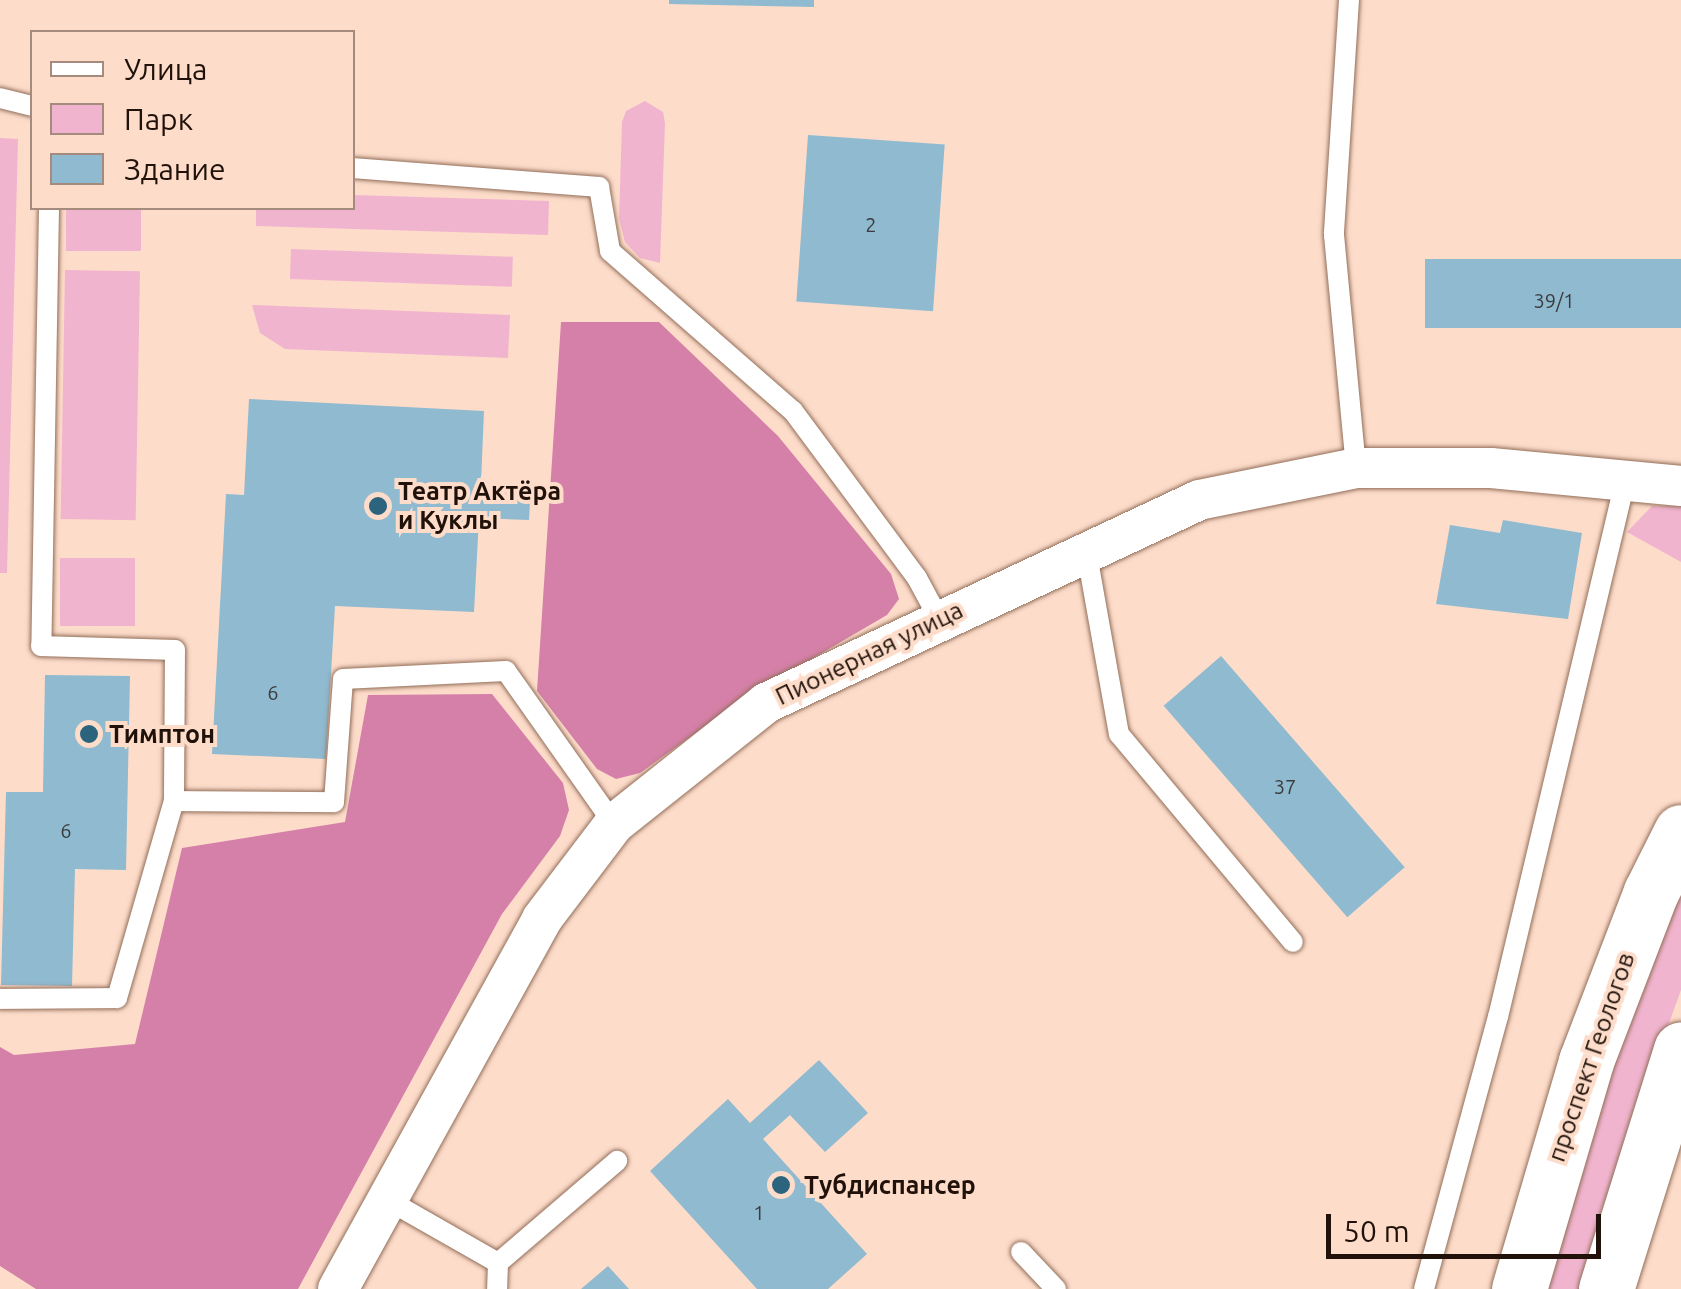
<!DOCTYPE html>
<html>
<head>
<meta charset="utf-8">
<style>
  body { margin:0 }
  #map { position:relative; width:1681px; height:1289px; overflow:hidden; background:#fddcca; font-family:Ubuntu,sans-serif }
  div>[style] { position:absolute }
  .green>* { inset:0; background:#f1b4cf; transform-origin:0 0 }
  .forest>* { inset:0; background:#d580a8 }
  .building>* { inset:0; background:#8fbad0; transform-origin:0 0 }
  .roads { filter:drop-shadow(0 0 2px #926e59) drop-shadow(0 0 2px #926e59) }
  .service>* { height:20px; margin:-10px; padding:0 10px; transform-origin:10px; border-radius:10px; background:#fff }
  .minor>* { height:40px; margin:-20px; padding:0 20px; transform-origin:20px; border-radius:20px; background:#fff }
  .secondary>* { height:55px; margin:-27.5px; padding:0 27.5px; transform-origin:27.5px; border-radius:27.5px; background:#fff }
  .dots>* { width:28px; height:28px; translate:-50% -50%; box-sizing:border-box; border:5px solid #fddcca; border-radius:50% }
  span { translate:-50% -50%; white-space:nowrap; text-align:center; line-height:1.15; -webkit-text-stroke:8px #fddcca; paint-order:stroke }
  .number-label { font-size:20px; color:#3c3c3c }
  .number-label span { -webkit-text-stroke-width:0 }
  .poi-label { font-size:25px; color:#20120a; font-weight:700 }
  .left { translate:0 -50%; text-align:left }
  .street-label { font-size:25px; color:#20120a }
  .legend { position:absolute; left:30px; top:30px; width:325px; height:180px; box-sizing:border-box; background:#fddcca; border:2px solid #a58b7d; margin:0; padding:12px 18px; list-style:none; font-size:30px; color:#20120a }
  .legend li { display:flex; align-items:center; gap:20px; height:50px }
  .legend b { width:50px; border:2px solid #a58b7d }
  .scale { position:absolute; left:1326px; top:1214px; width:275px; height:45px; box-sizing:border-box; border:5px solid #20120a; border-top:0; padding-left:12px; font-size:30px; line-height:35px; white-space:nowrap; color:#20120a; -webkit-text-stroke:8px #fddcca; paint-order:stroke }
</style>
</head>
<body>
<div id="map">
  <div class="green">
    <i style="clip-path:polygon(645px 101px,663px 112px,665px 123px,660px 263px,640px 258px,625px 242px,619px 218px,622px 122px,626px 111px)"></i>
    <i style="clip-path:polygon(0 138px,18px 139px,7px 573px,0 573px)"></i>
    <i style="clip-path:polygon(353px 195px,549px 201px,548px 235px,256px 226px,256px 208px,352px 208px)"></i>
    <i style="left:66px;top:208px;width:75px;height:43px"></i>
    <i style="left:291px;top:249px;width:222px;height:30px;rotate:2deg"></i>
    <i style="left:65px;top:270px;width:75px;height:249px;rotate:1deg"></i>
    <i style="clip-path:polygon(252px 305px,510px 315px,508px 358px,285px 349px,260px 333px)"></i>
    <i style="clip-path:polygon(1652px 506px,1681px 506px,1681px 562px,1627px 532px)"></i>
    <i style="left:60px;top:558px;width:75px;height:68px"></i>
    <i style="clip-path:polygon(1681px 881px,1681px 990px,1599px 1217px,1580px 1289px,1538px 1289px,1558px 1210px)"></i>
  </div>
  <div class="forest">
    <i style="clip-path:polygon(561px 322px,659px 322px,778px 436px,891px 574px,899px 599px,887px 615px,743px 699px,640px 773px,616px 779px,597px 769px,537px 691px)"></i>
    <i style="clip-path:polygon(492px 694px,563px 783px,569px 810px,560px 836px,502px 914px,298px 1289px,36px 1289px,0 1266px,0 1047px,14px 1055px,135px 1044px,182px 848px,345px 822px,368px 695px)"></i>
  </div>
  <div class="building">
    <i style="clip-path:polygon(669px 0,814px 0,814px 7px,669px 4px)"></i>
    <i style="left:808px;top:135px;width:137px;height:167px;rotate:4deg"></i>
    <i style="left:1681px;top:259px;width:69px;height:256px;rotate:90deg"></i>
    <i style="clip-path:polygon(249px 399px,484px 411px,481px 483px,531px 485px,529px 520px,479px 518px,474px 612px,335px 606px,326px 759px,212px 754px,226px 494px,244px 495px)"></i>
    <i style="clip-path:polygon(1503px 520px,1582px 533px,1568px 619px,1436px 604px,1450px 525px,1500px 533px)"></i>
    <i style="left:1221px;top:656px;width:280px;height:76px;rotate:49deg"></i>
    <i style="clip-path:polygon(45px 675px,130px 676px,126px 870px,75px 869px,72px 986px,1px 985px,6px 792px,43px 792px)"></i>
    <i style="clip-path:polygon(819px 1060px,868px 1113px,825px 1152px,790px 1115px,763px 1139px,867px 1254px,828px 1289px,757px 1289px,650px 1171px,728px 1099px,750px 1123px)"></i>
    <i style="clip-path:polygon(608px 1266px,629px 1289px,581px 1289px)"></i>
  </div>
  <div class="roads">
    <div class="service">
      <i style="left:1349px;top:0;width:235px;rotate:93.7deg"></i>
      <i style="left:1334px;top:235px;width:234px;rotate:84.6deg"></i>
      <i style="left:0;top:98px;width:33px;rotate:14deg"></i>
      <i style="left:352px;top:168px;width:248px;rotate:4.4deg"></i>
      <i style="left:599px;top:187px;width:65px;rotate:80.2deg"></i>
      <i style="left:610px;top:251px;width:243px;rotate:41.2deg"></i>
      <i style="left:793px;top:411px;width:208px;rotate:53.4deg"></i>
      <i style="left:917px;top:578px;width:44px;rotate:61.7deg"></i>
      <i style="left:49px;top:208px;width:438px;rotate:91deg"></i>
      <i style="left:41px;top:646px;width:134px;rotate:1.7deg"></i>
      <i style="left:175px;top:650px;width:151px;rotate:90.4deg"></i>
      <i style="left:1086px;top:549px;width:188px;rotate:79.9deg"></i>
      <i style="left:1119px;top:734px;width:271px;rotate:50.1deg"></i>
      <i style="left:0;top:999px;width:117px;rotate:-0.5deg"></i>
      <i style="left:117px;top:998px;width:205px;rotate:-73.9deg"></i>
      <i style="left:174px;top:801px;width:160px;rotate:0.4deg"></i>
      <i style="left:334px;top:802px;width:123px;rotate:-85.8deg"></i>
      <i style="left:343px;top:679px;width:163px;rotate:-2.8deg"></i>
      <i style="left:506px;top:671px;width:187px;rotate:54.8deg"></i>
      <i style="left:386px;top:1199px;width:129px;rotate:29.7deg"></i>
      <i style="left:498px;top:1263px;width:26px;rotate:92deg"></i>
      <i style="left:1021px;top:1252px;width:51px;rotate:46.6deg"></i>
      <i style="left:498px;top:1263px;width:157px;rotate:-40.6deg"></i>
      <i style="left:1424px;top:1289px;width:282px;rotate:-74.8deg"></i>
      <i style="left:1498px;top:1017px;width:555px;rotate:-76.66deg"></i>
    </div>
    <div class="minor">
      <i style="left:338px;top:1289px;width:423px;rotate:-61.1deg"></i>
      <i style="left:542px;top:919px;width:119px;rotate:-52.8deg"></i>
      <i style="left:614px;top:824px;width:194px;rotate:-38.5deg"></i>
      <i style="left:766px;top:703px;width:478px;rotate:-25.1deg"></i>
      <i style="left:1199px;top:500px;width:160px;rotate:-11.5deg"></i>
      <i style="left:1356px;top:468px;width:135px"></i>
      <i style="left:1491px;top:468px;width:191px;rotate:5.4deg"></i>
    </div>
    <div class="secondary">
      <i style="left:1519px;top:1289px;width:238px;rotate:-73.6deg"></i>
      <i style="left:1586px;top:1061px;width:181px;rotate:-69deg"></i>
      <i style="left:1651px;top:892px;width:67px;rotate:-63.4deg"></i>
      <i style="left:1606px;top:1289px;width:251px;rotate:-72.6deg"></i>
    </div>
  </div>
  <div class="dots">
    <i style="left:378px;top:506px;background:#2c647e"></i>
    <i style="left:89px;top:734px;background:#2c647e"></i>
    <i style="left:781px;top:1185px;background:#2c647e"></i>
  </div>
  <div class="number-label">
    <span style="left:871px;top:224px">2</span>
    <span style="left:1554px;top:300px">39/1</span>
    <span style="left:273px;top:692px">6</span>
    <span style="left:1285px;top:786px">37</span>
    <span style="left:66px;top:830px">6</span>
    <span style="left:759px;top:1212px">1</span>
  </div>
  <div class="poi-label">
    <span class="left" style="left:398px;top:506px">Театр Актёра<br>и Куклы</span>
    <span class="left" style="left:109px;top:734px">Тимптон</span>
    <span class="left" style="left:804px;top:1185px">Тубдиспансер</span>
  </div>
  <div class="street-label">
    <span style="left:869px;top:653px;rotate:-26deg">Пионерная улица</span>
    <span style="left:1591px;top:1057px;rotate:-71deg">проспект Геологов</span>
  </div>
  <ul class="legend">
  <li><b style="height:12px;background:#fff"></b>Улица</li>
  <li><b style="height:28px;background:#f1b4cf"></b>Парк</li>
  <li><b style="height:28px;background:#8fbad0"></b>Здание</li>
  </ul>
  <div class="scale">50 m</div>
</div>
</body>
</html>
